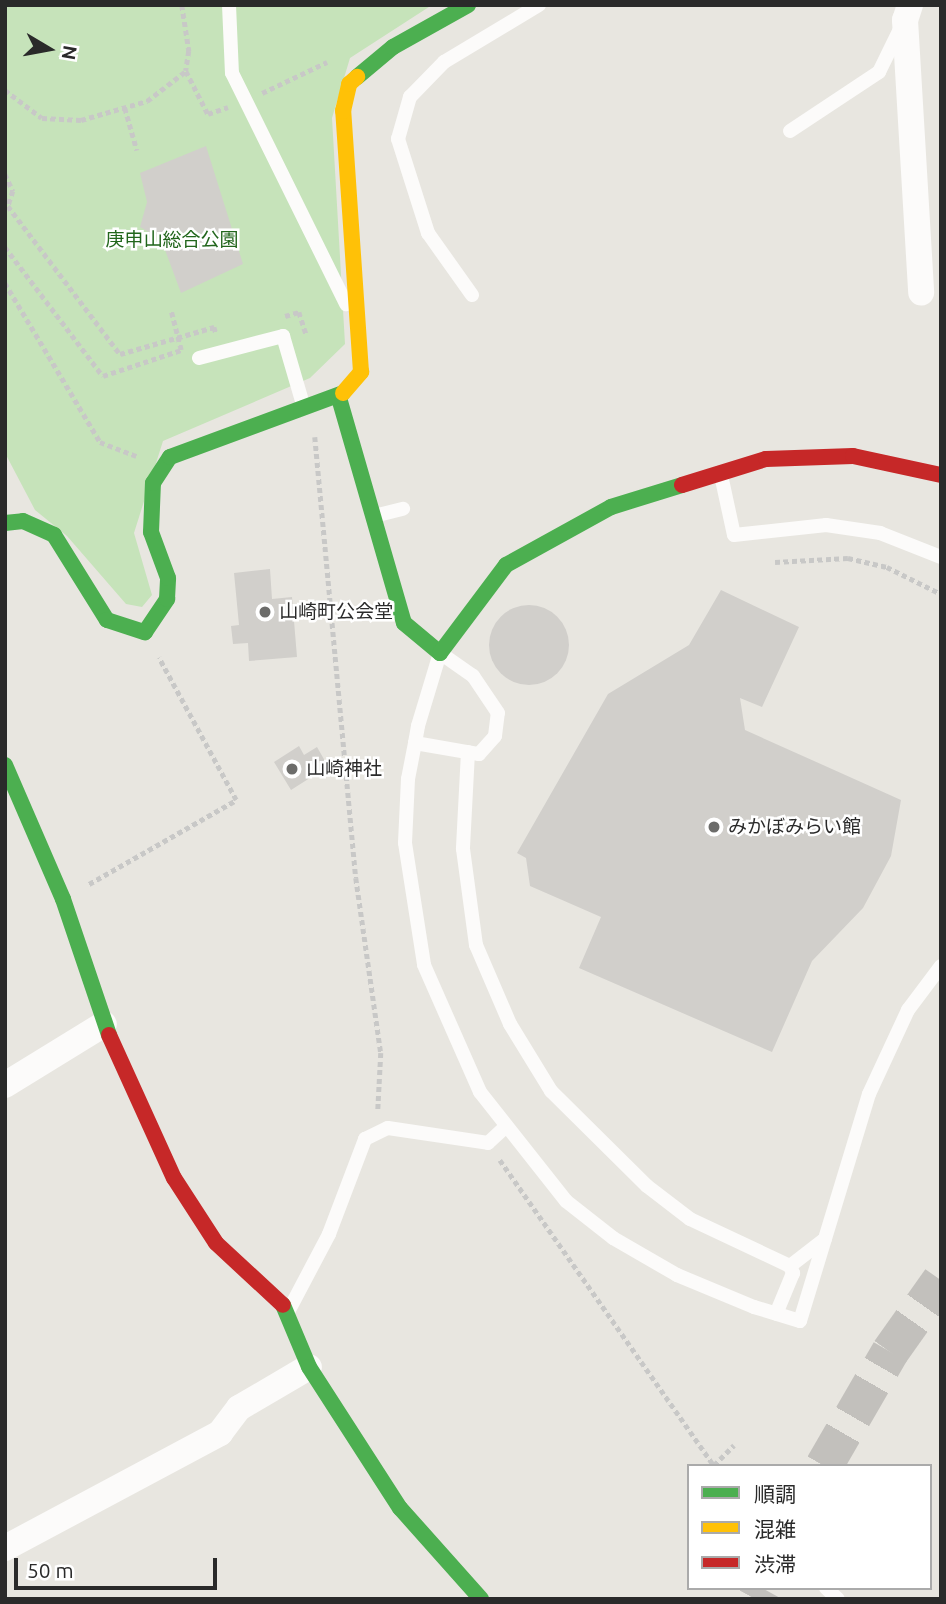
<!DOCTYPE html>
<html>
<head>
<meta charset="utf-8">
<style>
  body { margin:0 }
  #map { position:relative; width:946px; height:1604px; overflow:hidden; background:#e8e6e0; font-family:Ubuntu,"Noto Sans JP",sans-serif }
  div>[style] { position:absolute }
  .green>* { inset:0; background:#c6e3ba }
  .building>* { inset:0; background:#d1cfcb }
  .round { border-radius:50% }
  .highway-tunnel>* { height:38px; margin-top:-19px; transform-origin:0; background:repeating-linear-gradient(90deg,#c2c0bc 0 38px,transparent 0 57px) }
  .path>* { height:4.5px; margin-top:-2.25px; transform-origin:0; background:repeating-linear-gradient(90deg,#c8c8c7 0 5px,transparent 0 8.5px) }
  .lane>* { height:14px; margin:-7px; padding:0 7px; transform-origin:7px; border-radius:7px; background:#fcfbfa }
  .street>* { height:26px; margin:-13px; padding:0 13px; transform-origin:13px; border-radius:13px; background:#fcfbfa }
  .fast>* { height:16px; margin:-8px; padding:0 8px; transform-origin:8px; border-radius:8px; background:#4caf50 }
  .slow>* { height:16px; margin:-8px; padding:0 8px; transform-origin:8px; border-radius:8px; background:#ffc107 }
  .jam>* { height:16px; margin:-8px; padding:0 8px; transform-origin:8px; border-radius:8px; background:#c62828 }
  .dots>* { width:19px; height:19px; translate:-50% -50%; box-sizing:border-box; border:4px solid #fff; border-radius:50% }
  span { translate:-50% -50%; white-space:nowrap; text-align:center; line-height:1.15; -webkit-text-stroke:5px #fff; paint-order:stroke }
  .park-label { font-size:19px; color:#22661c }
  .poi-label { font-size:19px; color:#2a2a2a }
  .left { translate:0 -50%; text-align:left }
  .frame { position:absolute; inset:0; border:7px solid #2a2a2a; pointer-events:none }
  .legend { position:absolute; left:687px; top:1464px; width:245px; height:126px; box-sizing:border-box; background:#fff; border:2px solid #aaa; margin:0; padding:9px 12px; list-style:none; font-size:21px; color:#2a2a2a }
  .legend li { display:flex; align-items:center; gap:14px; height:35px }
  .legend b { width:35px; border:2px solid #aaa }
  .north { position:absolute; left:14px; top:14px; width:70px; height:70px; -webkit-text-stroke:5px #fff; paint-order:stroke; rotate:100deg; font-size:19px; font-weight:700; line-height:28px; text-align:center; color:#2a2a2a }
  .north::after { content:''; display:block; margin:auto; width:24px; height:32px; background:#2a2a2a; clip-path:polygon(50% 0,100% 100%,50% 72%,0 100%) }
  .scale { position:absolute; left:14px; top:1558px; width:203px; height:32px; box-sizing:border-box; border:4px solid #2a2a2a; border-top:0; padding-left:9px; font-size:21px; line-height:24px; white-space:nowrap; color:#2a2a2a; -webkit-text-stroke:5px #fff; paint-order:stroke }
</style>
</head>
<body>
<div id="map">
  <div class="green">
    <i style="clip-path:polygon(5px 5px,432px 5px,350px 58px,332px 118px,345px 344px,310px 378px,163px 441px,134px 533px,152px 595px,142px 607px,126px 604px,67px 536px,35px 510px,5px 453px)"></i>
  </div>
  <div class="building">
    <i style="clip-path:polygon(206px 146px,243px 264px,181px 293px,161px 239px,140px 227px,147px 202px,140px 173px)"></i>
    <i style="clip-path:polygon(270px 569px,272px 599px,292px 597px,297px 657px,249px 661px,248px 643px,233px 644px,231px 626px,239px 625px,234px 573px)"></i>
    <i style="clip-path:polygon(721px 590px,799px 627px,762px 707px,740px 698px,745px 730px,901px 800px,891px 856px,863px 908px,812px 961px,772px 1052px,579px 968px,601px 917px,530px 886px,526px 858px,517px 853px,608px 694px,689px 645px)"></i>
    <i class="round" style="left:489px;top:605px;width:80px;height:80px"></i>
    <i style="clip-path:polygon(299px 746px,304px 755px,317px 747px,325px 761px,307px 766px,313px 776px,291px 790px,274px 762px)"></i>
  </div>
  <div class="highway-tunnel">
    <i style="left:824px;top:1466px;width:132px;rotate:-59.9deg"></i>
    <i style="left:890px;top:1352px;width:88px;rotate:-54.7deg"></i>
    <i style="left:755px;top:1599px;width:13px;rotate:-61deg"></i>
  </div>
  <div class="path">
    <i style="left:182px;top:5px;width:47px;rotate:81.3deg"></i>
    <i style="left:189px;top:51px;width:20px;rotate:99deg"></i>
    <i style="left:186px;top:71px;width:48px;rotate:62.9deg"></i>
    <i style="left:208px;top:114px;width:21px;rotate:-19deg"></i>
    <i style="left:5px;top:90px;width:46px;rotate:37.1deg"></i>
    <i style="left:42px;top:118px;width:39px;rotate:3deg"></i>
    <i style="left:81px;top:120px;width:69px;rotate:-16.1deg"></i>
    <i style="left:147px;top:101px;width:49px;rotate:-37.6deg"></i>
    <i style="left:262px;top:93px;width:72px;rotate:-25.5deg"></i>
    <i style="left:125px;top:108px;width:44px;rotate:74.1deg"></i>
    <i style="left:5px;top:174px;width:19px;rotate:65deg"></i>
    <i style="left:13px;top:191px;width:16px;rotate:108deg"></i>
    <i style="left:8px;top:206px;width:186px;rotate:52.9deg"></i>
    <i style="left:120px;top:354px;width:98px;rotate:-16deg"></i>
    <i style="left:214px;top:327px;width:6px;rotate:72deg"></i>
    <i style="left:5px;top:247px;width:162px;rotate:52.8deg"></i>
    <i style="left:103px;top:376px;width:82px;rotate:-18.4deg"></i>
    <i style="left:181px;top:350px;width:40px;rotate:-104.4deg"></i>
    <i style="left:5px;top:283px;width:185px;rotate:59.1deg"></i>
    <i style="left:100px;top:442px;width:39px;rotate:21deg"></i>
    <i style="left:285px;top:316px;width:15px;rotate:-16deg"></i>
    <i style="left:299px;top:312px;width:23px;rotate:72deg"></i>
    <i style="left:315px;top:437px;width:443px;rotate:84.7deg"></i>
    <i style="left:356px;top:878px;width:177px;rotate:81.9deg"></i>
    <i style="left:381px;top:1053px;width:58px;rotate:93deg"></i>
    <i style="left:775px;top:562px;width:73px;rotate:-3.1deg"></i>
    <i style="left:848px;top:558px;width:40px;rotate:13deg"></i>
    <i style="left:887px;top:567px;width:60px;rotate:26.6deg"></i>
    <i style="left:89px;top:884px;width:169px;rotate:-29.7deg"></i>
    <i style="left:236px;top:800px;width:162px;rotate:-118.5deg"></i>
    <i style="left:500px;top:1160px;width:373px;rotate:55deg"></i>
    <i style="left:714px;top:1465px;width:28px;rotate:-45deg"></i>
  </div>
  <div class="lane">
    <i style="left:229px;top:5px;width:68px;rotate:87.5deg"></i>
    <i style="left:232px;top:73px;width:258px;rotate:63.7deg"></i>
    <i style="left:790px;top:131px;width:107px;rotate:-33.5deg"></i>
    <i style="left:879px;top:72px;width:50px;rotate:-63.9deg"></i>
    <i style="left:472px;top:295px;width:76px;rotate:-125.4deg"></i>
    <i style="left:428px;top:233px;width:99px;rotate:-107.7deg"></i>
    <i style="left:398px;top:139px;width:44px;rotate:-74.1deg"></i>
    <i style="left:410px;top:97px;width:49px;rotate:-45.8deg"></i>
    <i style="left:444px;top:62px;width:111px;rotate:-31deg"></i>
    <i style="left:199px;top:358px;width:87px;rotate:-14.7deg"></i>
    <i style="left:283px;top:336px;width:75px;rotate:73.7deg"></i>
    <i style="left:721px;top:475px;width:61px;rotate:77.8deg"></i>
    <i style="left:734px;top:535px;width:93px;rotate:-6.2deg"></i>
    <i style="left:826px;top:525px;width:55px;rotate:8.4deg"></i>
    <i style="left:880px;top:533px;width:66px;rotate:21.5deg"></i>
    <i style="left:374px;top:516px;width:30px;rotate:-14deg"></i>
    <i style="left:415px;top:743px;width:65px;rotate:9.8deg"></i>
    <i style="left:479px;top:754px;width:24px;rotate:-48deg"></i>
    <i style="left:495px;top:736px;width:23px;rotate:-83deg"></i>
    <i style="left:498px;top:713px;width:45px;rotate:-124deg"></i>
    <i style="left:473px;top:676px;width:40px;rotate:-145.1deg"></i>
    <i style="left:440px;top:653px;width:76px;rotate:106.8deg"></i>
    <i style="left:418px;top:726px;width:17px;rotate:100deg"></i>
    <i style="left:415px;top:743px;width:37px;rotate:101deg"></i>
    <i style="left:408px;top:779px;width:64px;rotate:92.7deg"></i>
    <i style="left:405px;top:843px;width:123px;rotate:81.1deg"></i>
    <i style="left:424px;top:965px;width:139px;rotate:66.2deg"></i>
    <i style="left:480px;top:1092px;width:139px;rotate:51.7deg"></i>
    <i style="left:566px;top:1201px;width:60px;rotate:38.2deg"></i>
    <i style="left:613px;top:1238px;width:74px;rotate:30deg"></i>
    <i style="left:677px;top:1275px;width:83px;rotate:22.6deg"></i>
    <i style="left:754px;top:1307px;width:48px;rotate:16.9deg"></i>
    <i style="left:800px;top:1321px;width:237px;rotate:-73.1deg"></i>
    <i style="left:869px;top:1094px;width:93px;rotate:-65.1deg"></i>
    <i style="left:908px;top:1010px;width:55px;rotate:-53.1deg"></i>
    <i style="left:468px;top:752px;width:97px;rotate:93deg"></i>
    <i style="left:463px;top:849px;width:97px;rotate:82.3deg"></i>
    <i style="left:476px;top:945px;width:86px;rotate:66.7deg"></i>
    <i style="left:510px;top:1024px;width:79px;rotate:58.5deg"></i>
    <i style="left:551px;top:1091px;width:135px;rotate:44.7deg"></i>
    <i style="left:647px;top:1186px;width:54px;rotate:37.5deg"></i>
    <i style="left:690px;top:1219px;width:110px;rotate:25.2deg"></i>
    <i style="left:790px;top:1266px;width:8px;rotate:67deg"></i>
    <i style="left:793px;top:1273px;width:44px;rotate:112.5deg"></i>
    <i style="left:790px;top:1266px;width:44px;rotate:-37.6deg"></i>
    <i style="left:289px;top:1310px;width:86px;rotate:-62.2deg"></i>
    <i style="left:329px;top:1234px;width:102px;rotate:-69.2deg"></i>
    <i style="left:365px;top:1139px;width:25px;rotate:-26deg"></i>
    <i style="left:388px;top:1128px;width:101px;rotate:8.5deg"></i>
    <i style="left:488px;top:1143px;width:23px;rotate:-43deg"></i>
    <i style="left:826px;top:1588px;width:16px;rotate:43deg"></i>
  </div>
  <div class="street">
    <i style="left:910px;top:5px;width:16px;rotate:108deg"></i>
    <i style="left:905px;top:20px;width:273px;rotate:86.6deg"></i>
    <i style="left:5px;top:1085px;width:116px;rotate:-31.6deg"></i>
    <i style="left:5px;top:1548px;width:244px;rotate:-28.1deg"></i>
    <i style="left:220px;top:1433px;width:31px;rotate:-53deg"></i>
    <i style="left:239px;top:1408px;width:81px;rotate:-30.4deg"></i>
  </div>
  <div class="fast">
    <i style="left:357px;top:77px;width:47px;rotate:-39.8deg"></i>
    <i style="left:393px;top:47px;width:86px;rotate:-29.2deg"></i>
    <i style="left:339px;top:398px;width:234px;rotate:73.9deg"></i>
    <i style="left:404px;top:623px;width:47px;rotate:39.8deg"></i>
    <i style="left:440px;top:653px;width:110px;rotate:-53.1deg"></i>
    <i style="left:506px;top:565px;width:120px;rotate:-28.9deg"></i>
    <i style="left:611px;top:507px;width:74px;rotate:-17.2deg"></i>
    <i style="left:5px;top:523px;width:18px;rotate:-6deg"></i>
    <i style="left:23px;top:521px;width:34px;rotate:24deg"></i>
    <i style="left:54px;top:535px;width:100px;rotate:58.1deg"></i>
    <i style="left:107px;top:620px;width:40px;rotate:18deg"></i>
    <i style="left:145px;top:632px;width:40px;rotate:-56deg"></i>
    <i style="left:167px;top:599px;width:21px;rotate:-87deg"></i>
    <i style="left:168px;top:578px;width:49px;rotate:-110.3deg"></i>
    <i style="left:151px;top:532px;width:49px;rotate:-87.7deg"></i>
    <i style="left:153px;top:483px;width:31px;rotate:-57deg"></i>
    <i style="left:170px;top:457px;width:184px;rotate:-20.3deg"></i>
    <i style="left:5px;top:765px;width:146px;rotate:66.6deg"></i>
    <i style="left:63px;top:899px;width:144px;rotate:71.3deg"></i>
    <i style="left:283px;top:1305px;width:67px;rotate:67.2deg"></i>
    <i style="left:309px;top:1367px;width:168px;rotate:57.2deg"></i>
    <i style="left:400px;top:1508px;width:122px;rotate:48.3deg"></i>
  </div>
  <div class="slow">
    <i style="left:343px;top:393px;width:28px;rotate:-49deg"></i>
    <i style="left:361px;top:372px;width:262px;rotate:-93.9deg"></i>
    <i style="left:343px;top:111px;width:28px;rotate:-77deg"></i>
    <i style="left:349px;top:84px;width:11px;rotate:-41deg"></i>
  </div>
  <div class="jam">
    <i style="left:682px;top:485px;width:88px;rotate:-17.2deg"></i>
    <i style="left:766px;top:459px;width:87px;rotate:-2deg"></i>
    <i style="left:853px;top:456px;width:90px;rotate:12.2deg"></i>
    <i style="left:109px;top:1035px;width:157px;rotate:65.6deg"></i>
    <i style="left:174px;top:1178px;width:77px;rotate:57.1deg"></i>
    <i style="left:216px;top:1243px;width:91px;rotate:42.8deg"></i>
  </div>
  <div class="dots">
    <i style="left:265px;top:612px;background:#6c6c6a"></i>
    <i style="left:292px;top:769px;background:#6c6c6a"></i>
    <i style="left:714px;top:827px;background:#6c6c6a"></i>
  </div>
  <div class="park-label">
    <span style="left:172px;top:240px">庚申山総合公園</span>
  </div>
  <div class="poi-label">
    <span class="left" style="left:279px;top:612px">山崎町公会堂</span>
    <span class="left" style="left:306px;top:769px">山崎神社</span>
    <span class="left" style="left:728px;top:827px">みかぼみらい館</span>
  </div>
  <div class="frame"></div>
  <ul class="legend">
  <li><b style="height:9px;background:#4caf50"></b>順調</li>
  <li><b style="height:9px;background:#ffc107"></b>混雑</li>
  <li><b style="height:9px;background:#c62828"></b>渋滞</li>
  </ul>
  <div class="north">N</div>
  <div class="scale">50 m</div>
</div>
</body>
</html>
